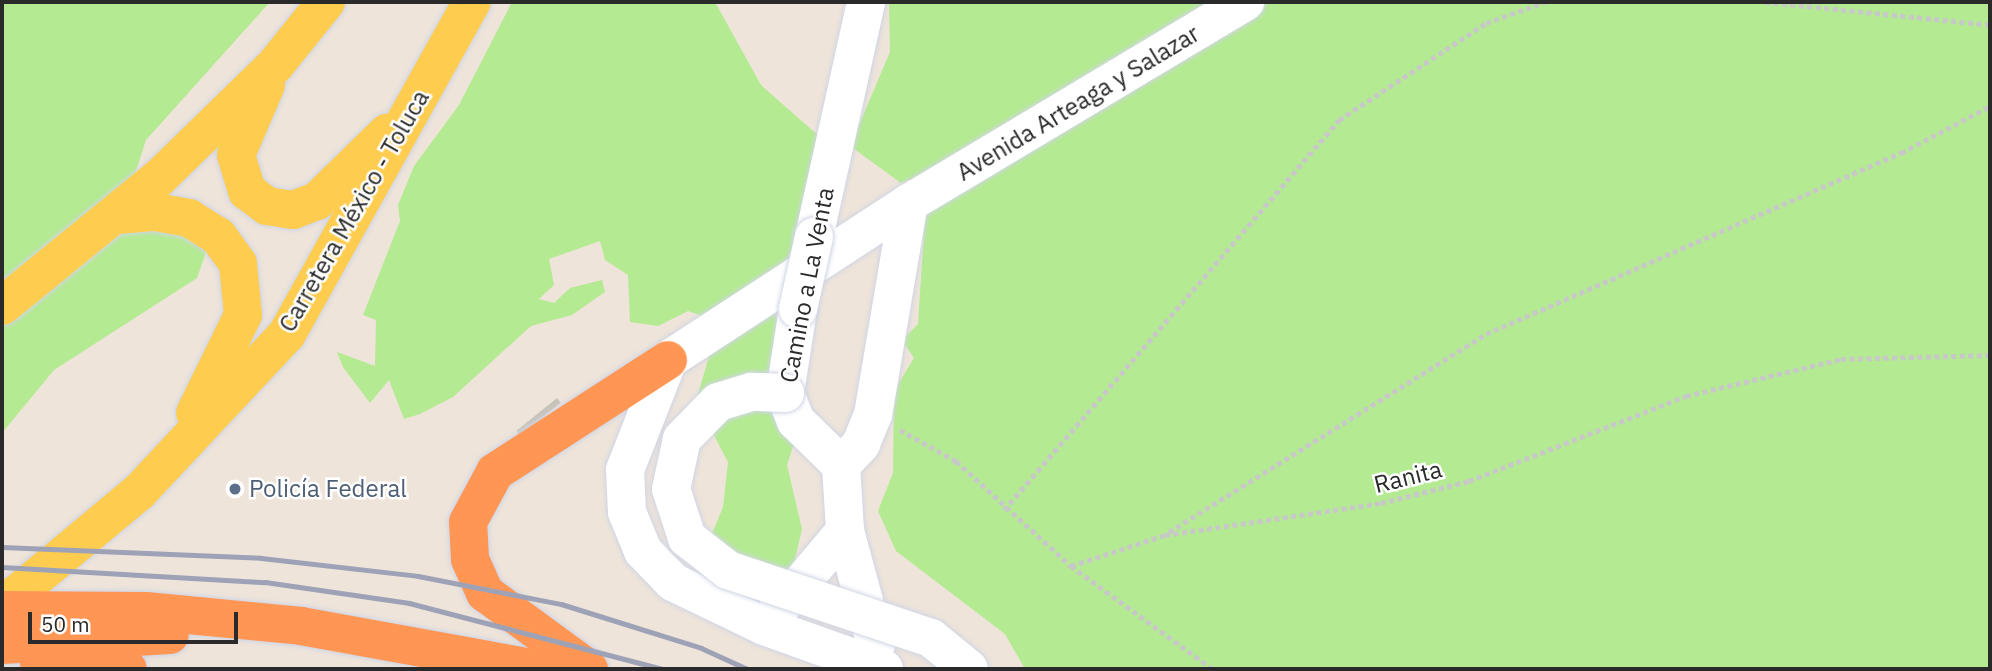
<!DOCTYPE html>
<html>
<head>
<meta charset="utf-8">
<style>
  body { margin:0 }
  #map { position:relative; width:1992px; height:671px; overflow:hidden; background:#eee4da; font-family:"IBM Plex Sans",sans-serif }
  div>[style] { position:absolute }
  .green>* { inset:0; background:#b4ea91 }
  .building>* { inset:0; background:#c8c3b9; transform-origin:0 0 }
  .path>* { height:4.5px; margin-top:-2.25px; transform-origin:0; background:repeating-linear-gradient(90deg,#c8c8c8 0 5px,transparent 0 8.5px) }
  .roads { filter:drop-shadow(0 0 2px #d0d5e4) drop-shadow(0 0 2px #d0d5e4) }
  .tertiary>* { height:38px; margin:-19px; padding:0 19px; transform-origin:19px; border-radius:19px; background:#fff }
  .primary>* { height:38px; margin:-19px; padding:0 19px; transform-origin:19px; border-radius:19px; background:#fecd4f }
  .motorway>* { height:38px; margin:-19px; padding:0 19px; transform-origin:19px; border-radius:19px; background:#ff9654 }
  .rail>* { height:5px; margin:-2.5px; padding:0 2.5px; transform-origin:2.5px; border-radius:2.5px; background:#9da2b6 }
  .bridges { filter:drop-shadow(0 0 2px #d0d5e4) drop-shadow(0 0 2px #d0d5e4) }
  .tertiary-bridge>* { height:38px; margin:-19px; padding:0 19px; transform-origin:19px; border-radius:19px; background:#fff }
  .dots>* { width:19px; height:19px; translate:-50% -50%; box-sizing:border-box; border:4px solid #fff; border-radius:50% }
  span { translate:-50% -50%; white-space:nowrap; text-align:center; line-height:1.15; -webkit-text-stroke:5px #fff; paint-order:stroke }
  .street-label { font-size:24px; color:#2a2a2a }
  .service-label { font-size:24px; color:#4e5e75 }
  .left { translate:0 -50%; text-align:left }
  .frame { position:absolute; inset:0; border:4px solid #2a2a2a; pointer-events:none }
  .scale { position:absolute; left:28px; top:612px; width:210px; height:32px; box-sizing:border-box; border:4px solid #2a2a2a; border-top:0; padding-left:9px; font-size:21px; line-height:24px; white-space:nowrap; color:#2a2a2a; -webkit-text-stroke:5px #fff; paint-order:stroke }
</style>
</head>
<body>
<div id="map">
  <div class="green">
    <i style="clip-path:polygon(2px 2px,270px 2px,146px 140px,135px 174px,210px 241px,197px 278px,54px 370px,2px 433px)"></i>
    <i style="clip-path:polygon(512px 2px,715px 2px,761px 85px,829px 145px,773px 300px,776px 318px,800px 343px,810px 439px,793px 446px,787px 465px,802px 529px,792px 572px,760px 567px,709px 541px,723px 507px,728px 462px,696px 401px,719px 322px,688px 311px,658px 326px,630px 322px,628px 275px,605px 260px,600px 241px,549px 259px,554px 285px,539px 299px,554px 303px,570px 288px,602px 280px,605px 292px,572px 315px,531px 326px,453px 397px,420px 414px,404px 419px,389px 380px,370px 403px,343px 367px,337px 352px,375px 366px,376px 320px,363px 315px,400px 221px,398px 205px,414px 166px,459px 105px)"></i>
    <i style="clip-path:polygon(889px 2px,1990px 2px,1990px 669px,1025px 669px,1005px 634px,896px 551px,878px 511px,893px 473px,894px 391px,914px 358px,902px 340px,918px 324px,925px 216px,909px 179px,901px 183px,850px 146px,890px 52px)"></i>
  </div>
  <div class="building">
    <i style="left:557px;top:398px;width:6px;height:52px;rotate:51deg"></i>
  </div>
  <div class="path">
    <i style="left:1765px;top:2px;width:226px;rotate:5.8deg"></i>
    <i style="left:900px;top:430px;width:64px;rotate:29deg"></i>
    <i style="left:956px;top:461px;width:156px;rotate:42.4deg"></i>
    <i style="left:1071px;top:566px;width:99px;rotate:-18.3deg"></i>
    <i style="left:1165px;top:535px;width:218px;rotate:-8.4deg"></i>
    <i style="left:1381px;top:503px;width:91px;rotate:-14deg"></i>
    <i style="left:1469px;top:481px;width:233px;rotate:-21.4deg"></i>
    <i style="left:1686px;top:396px;width:159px;rotate:-13.4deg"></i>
    <i style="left:1841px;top:359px;width:149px;rotate:-1.5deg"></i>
    <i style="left:1004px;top:510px;width:514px;rotate:-49.34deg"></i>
    <i style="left:1339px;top:120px;width:176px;rotate:-33.4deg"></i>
    <i style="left:1486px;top:23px;width:63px;rotate:-19.6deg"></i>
    <i style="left:1169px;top:532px;width:374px;rotate:-32deg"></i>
    <i style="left:1486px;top:334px;width:453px;rotate:-23.6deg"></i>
    <i style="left:1901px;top:153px;width:101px;rotate:-27.8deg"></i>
    <i style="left:1071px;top:566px;width:175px;rotate:36deg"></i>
  </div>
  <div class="roads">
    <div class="tertiary">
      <i style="left:814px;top:237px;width:241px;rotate:-77.5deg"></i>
      <i style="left:798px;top:309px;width:85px;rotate:98.8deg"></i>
      <i style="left:785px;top:393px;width:30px;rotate:69deg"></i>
      <i style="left:796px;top:421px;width:63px;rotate:44.4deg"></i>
      <i style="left:841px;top:465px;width:66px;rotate:86.5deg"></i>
      <i style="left:845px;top:531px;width:118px;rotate:74.8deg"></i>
      <i style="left:841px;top:465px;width:29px;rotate:-46deg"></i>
      <i style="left:861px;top:444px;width:31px;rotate:-68deg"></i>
      <i style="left:873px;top:415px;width:215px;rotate:-80.4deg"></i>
      <i style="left:775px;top:614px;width:109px;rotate:-49.9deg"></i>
      <i style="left:884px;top:669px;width:127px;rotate:-160.3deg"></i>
      <i style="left:764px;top:626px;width:101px;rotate:-154.2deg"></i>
      <i style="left:673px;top:582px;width:43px;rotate:-134.1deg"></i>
      <i style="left:643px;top:551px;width:42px;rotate:-112.3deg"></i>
      <i style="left:627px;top:512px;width:42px;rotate:-92.7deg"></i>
      <i style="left:625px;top:470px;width:118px;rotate:-68.6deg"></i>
      <i style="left:668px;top:360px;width:288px;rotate:-33.1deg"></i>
      <i style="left:909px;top:203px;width:392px;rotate:-30.9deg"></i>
    </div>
    <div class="primary">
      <i style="left:266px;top:85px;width:76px;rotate:113.2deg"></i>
      <i style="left:236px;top:155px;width:38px;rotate:73deg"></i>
      <i style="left:247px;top:191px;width:25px;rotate:37deg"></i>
      <i style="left:267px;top:206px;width:26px;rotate:9deg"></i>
      <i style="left:293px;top:210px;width:26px;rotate:-21deg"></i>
      <i style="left:317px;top:201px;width:98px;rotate:-44.2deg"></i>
      <i style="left:118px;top:215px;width:37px;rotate:-5deg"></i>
      <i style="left:155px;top:212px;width:35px;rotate:10deg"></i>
      <i style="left:189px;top:218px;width:34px;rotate:32deg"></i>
      <i style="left:218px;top:236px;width:34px;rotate:54deg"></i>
      <i style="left:238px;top:264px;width:51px;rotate:84.4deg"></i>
      <i style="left:243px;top:315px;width:109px;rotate:116.1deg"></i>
      <i style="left:2px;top:306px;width:204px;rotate:-39.2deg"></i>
      <i style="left:160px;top:177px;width:162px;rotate:-44.2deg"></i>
      <i style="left:276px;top:64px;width:80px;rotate:-51.1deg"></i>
      <i style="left:2px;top:606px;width:178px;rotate:-39.8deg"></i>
      <i style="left:139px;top:492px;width:216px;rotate:-46.9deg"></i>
      <i style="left:287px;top:334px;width:380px;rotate:-60.9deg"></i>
    </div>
    <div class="motorway">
      <i style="left:2px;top:610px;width:144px;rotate:0.4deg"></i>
      <i style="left:146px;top:611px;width:156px;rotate:5.5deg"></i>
      <i style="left:301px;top:626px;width:240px;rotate:10.3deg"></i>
      <i style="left:2px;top:645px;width:168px;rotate:-3.4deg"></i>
      <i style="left:39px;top:663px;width:89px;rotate:3.9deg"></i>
      <i style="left:589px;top:669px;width:129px;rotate:-143.8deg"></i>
      <i style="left:485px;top:593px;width:37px;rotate:-114deg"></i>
      <i style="left:470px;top:559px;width:37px;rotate:-93deg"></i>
      <i style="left:468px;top:522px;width:57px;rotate:-61.6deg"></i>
      <i style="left:495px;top:472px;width:206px;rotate:-32.9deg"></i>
    </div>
  </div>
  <div class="rail">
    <i style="left:2px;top:547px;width:259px;rotate:2.4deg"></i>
    <i style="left:261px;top:558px;width:158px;rotate:6.5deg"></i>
    <i style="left:418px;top:576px;width:146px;rotate:11.1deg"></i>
    <i style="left:561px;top:604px;width:147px;rotate:17.4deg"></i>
    <i style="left:701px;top:648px;width:51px;rotate:24.5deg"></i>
    <i style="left:2px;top:567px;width:263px;rotate:3.3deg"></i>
    <i style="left:265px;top:582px;width:146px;rotate:8.3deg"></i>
    <i style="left:409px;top:603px;width:261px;rotate:14.6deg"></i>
  </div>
  <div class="bridges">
    <div class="tertiary-bridge">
      <i style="left:798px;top:309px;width:74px;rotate:-77.5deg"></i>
      <i style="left:785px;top:393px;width:34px;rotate:-178deg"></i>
      <i style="left:751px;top:392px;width:34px;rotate:163deg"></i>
      <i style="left:718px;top:402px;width:52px;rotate:134.2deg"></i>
      <i style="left:682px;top:439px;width:51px;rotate:102.4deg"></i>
      <i style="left:671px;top:489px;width:52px;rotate:71.9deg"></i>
      <i style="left:687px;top:538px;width:52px;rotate:38deg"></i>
      <i style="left:728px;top:570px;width:214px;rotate:18.5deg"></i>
      <i style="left:931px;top:638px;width:49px;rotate:39.2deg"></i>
    </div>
  </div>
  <div class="dots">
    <i style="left:235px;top:489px;background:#5c6f8a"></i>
  </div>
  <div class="street-label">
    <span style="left:1078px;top:103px;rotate:-31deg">Avenida Arteaga y Salazar</span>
    <span style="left:354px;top:211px;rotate:-60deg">Carretera México - Toluca</span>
    <span style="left:807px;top:285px;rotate:-79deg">Camino a La Venta</span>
    <span style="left:1408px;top:477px;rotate:-14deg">Ranita</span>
  </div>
  <div class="service-label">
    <span class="left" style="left:249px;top:489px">Policía Federal</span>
  </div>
  <div class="frame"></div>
  <div class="scale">50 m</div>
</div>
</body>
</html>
